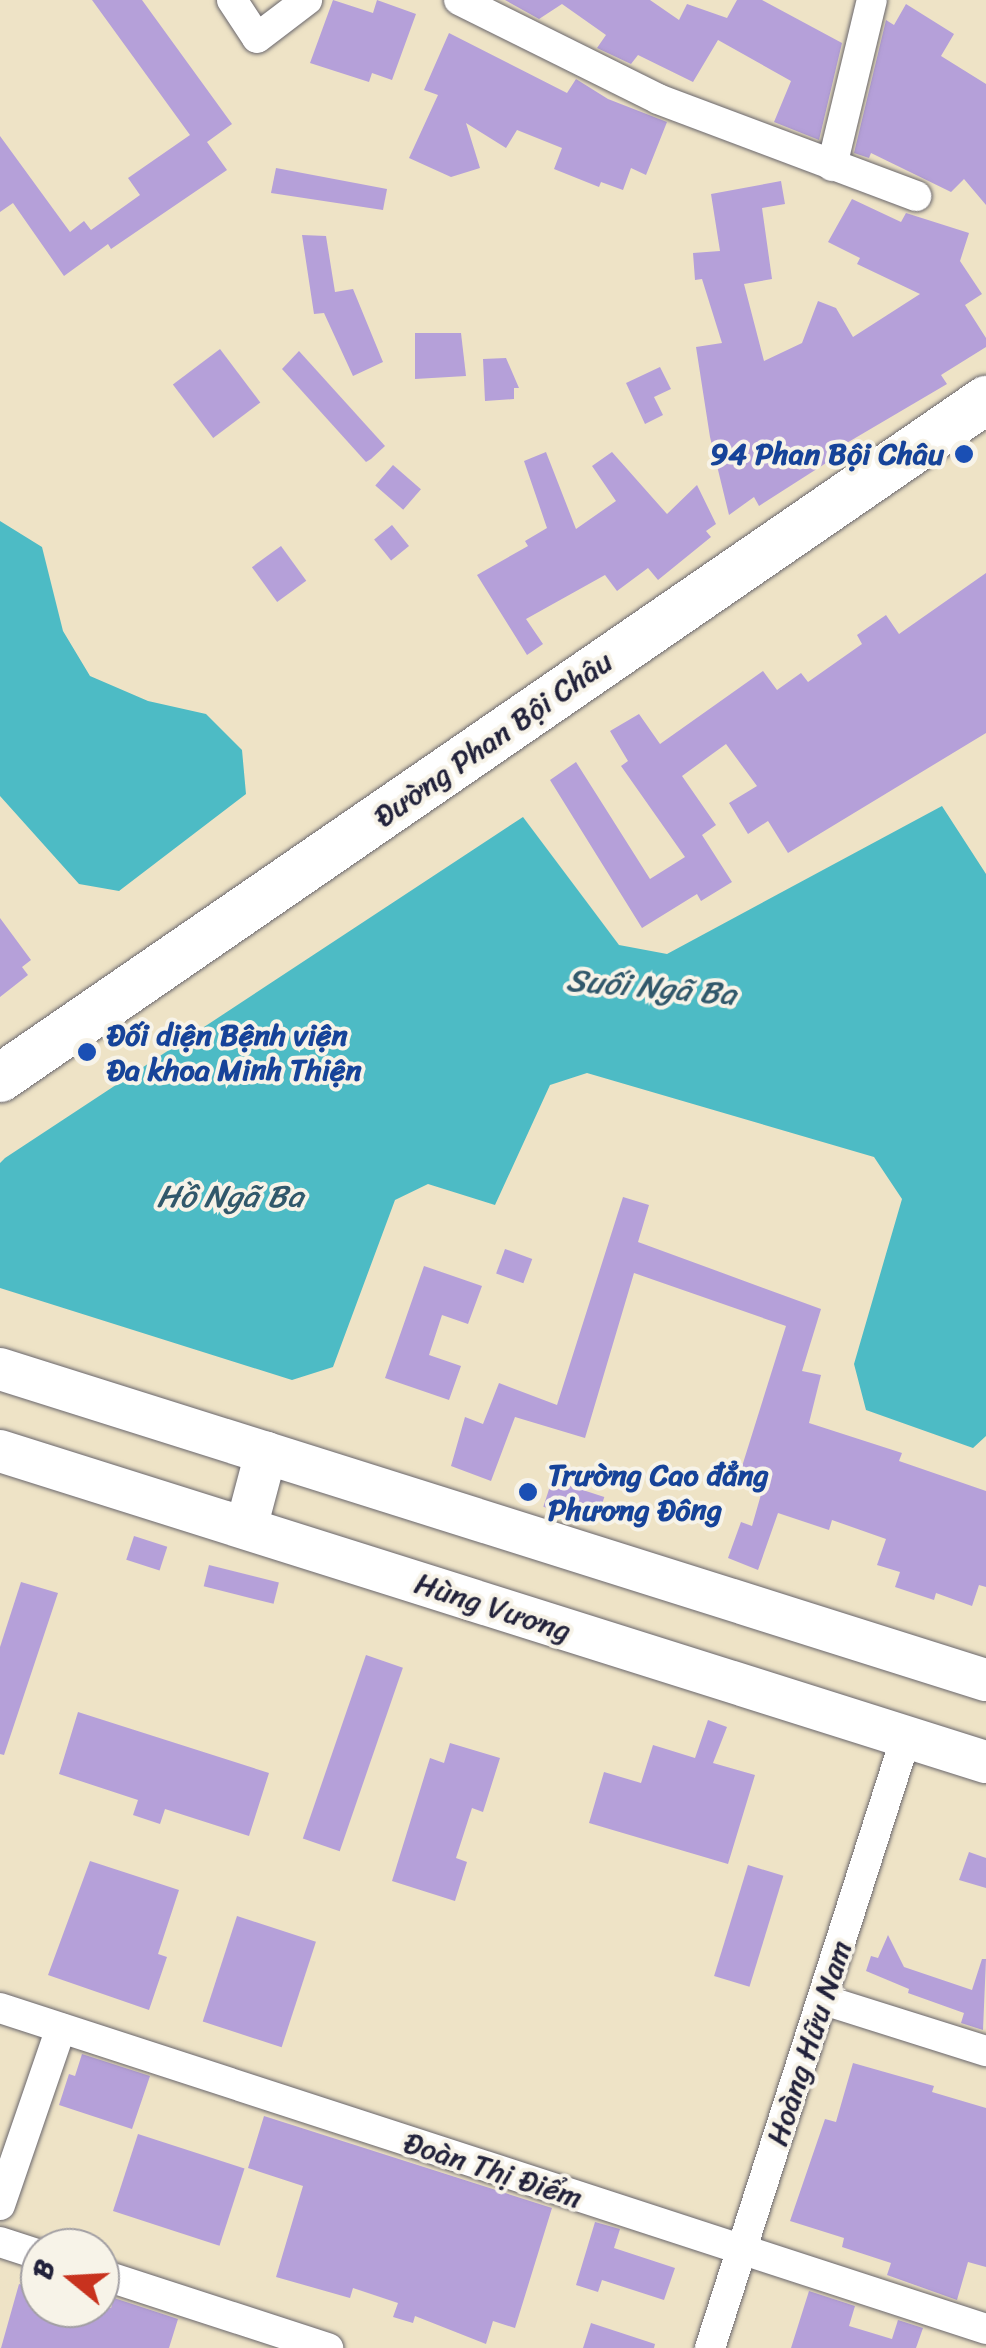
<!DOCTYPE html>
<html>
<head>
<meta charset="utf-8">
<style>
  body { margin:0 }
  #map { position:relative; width:986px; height:2348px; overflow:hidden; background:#eee3c6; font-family:Sriracha,sans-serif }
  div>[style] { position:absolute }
  .water>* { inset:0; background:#4dbbc5 }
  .building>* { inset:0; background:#b5a0d9; transform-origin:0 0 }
  .roads { filter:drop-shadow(0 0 2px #69666c) drop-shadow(0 0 2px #69666c) }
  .minor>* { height:30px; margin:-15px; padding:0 15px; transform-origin:15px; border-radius:15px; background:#fff }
  .secondary>* { height:42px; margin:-21px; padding:0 21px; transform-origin:21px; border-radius:21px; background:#fff }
  .primary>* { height:48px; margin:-24px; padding:0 24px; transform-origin:24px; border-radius:24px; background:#fff }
  .dots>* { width:28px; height:28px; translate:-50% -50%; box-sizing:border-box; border:5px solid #f7f3e8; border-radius:50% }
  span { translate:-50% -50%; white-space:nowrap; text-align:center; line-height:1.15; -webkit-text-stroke:8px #f7f3e8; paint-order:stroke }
  .transit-label { font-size:30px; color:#164399; font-weight:700 }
  .right { translate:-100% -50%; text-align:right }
  .left { translate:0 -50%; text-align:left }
  .street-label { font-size:30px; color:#22223b }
  .water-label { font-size:32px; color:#31586b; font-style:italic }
  .north { position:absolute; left:20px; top:2228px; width:100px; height:100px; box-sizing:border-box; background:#f7f3e8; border:2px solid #a29fa3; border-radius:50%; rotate:288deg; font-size:28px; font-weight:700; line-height:40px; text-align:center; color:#22223b }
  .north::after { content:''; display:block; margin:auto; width:35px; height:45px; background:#c8321e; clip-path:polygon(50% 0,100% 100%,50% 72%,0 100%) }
</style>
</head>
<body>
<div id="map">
  <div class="water">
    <i style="clip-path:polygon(0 521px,42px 547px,63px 631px,90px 676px,148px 701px,206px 714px,242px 750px,246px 794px,119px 891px,79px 884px,0 796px)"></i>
    <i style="clip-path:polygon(942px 806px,986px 874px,986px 1436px,973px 1448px,866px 1410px,854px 1364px,902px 1199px,874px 1157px,587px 1073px,550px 1085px,495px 1205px,428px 1184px,395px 1200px,333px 1367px,292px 1380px,0 1288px,0 1163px,5px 1158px,523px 817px,619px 945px,667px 954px)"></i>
  </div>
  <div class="building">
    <i style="clip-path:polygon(92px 0,142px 0,232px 124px,207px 142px,227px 170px,111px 249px,108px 244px,64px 276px,13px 203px,0 212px,0 136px,70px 232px,84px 221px,91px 230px,140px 195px,128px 178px,190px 135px)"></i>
    <i style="clip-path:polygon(333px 0,373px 13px,377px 0,416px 14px,392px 80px,372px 73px,369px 82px,310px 63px)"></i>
    <i style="clip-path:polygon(505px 0,650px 0,679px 20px,687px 4px,727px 18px,737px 0,762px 0,842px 43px,819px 140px,774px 122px,791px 81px,718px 40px,693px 82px,638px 55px,631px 64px,597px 48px,606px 35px,562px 4px,539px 19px)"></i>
    <i style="clip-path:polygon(906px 4px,954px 34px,941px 56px,986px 84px,986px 205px,964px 179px,951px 192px,871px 153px,869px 158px,854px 153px,886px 20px,894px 25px)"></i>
    <i style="clip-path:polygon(449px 33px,567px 93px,576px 79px,608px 99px,667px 122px,646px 175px,631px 168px,623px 190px,601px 182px,599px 187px,554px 169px,562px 148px,517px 130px,506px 148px,466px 123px,480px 168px,451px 177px,409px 158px,438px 95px,424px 90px)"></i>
    <i style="clip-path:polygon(276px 168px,387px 189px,383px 210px,271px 193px)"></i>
    <i style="clip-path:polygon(781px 181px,785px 204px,762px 208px,772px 279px,744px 284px,764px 361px,802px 343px,818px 301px,836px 308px,853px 337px,920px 294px,857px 264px,860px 258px,828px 242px,852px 199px,901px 222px,906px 213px,969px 233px,960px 261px,982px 294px,965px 305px,986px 338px,986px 347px,941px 375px,947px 384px,845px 444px,848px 449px,759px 506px,754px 497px,729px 515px,710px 437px,696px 347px,722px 343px,702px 279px,695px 280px,693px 253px,720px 251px,711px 194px)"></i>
    <i style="clip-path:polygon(302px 235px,326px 236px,335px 292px,353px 289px,383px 362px,353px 376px,324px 313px,314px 314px)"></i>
    <i style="clip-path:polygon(415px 333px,461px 333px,466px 376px,415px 379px)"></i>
    <i style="left:220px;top:349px;width:67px;height:59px;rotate:53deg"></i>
    <i style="clip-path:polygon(299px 351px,385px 446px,371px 459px,366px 462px,282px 369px)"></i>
    <i style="clip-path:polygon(506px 358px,519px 388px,514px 388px,514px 399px,485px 401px,483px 359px)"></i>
    <i style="clip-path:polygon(660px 367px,671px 389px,654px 397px,663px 415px,645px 424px,626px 383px)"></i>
    <i style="clip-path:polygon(546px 452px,576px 529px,616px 501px,592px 466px,612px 452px,667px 514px,697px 485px,716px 524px,706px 531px,711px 537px,658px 580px,648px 568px,617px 591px,605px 575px,526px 619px,543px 644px,527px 655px,477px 575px,528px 546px,525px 541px,547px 528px,524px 461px)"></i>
    <i style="left:393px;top:465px;width:37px;height:27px;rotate:41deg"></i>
    <i style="left:392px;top:525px;width:27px;height:23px;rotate:51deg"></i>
    <i style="left:281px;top:546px;width:43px;height:36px;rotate:54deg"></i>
    <i style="clip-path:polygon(986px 573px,986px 733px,788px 853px,768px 821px,748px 834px,729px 803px,757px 786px,726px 744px,682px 776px,716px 825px,702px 835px,732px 882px,701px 901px,697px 894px,642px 928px,550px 780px,576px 762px,650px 879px,685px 857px,621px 766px,628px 761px,610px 731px,639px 714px,660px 744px,763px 671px,777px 690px,801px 673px,808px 682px,862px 644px,857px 635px,886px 615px,899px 634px)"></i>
    <i style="clip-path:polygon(0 918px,31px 960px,22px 967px,28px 975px,0 997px)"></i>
    <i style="clip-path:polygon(623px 1197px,649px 1205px,638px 1242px,821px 1309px,802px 1371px,821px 1375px,809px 1423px,902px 1453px,899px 1461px,986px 1491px,986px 1587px,979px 1585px,972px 1606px,936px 1593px,934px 1600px,895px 1587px,900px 1572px,877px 1565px,886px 1539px,832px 1520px,829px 1530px,778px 1513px,758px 1570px,728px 1558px,741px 1522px,752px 1526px,764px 1484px,739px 1476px,786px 1326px,634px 1273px,585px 1438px,515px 1417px,491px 1481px,451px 1466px,465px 1417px,483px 1424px,499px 1383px,557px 1405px)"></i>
    <i style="left:505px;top:1249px;width:29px;height:26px;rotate:20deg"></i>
    <i style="clip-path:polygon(424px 1266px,482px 1286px,468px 1324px,442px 1315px,429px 1355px,461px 1366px,449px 1400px,385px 1378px)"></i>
    <i style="left:552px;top:1480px;width:55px;height:28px;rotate:18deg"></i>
    <i style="left:134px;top:1536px;width:35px;height:25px;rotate:18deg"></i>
    <i style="left:209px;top:1565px;width:72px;height:22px;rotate:14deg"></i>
    <i style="clip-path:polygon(21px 1582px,58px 1593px,4px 1755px,0 1754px,0 1647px)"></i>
    <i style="left:366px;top:1655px;width:39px;height:194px;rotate:19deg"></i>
    <i style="clip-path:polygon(78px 1712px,269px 1773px,249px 1836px,165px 1809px,160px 1824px,133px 1815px,138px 1800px,59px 1774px)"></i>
    <i style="clip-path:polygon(708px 1720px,727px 1727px,713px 1763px,755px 1775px,728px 1864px,589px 1823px,604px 1772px,641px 1783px,653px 1745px,695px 1758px)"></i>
    <i style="clip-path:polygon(450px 1743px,500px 1758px,483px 1812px,472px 1808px,456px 1858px,467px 1862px,455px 1901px,392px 1881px,430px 1758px,444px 1763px)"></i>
    <i style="clip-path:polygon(969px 1852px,986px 1858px,986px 1888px,959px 1880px)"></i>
    <i style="clip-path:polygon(90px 1861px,179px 1890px,158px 1954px,167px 1957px,149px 2010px,48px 1975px)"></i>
    <i style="left:748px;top:1865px;width:37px;height:116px;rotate:17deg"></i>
    <i style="left:237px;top:1916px;width:83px;height:111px;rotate:18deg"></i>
    <i style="clip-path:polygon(888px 1935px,904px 1967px,972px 1990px,982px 1959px,986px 1959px,983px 2030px,961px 2023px,964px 2013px,908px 1993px,909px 1989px,866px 1971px,871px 1956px,878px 1958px)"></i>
    <i style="clip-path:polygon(82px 2054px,150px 2076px,132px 2129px,59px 2105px,69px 2074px,75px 2076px)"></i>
    <i style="clip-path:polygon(853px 2063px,934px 2086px,932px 2092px,986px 2108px,986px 2267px,968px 2262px,957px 2300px,887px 2275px,891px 2263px,842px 2247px,844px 2238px,790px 2221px,825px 2119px,836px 2122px)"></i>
    <i style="clip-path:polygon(264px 2116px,552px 2208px,515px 2328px,493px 2321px,486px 2344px,415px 2316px,413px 2323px,393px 2317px,398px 2303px,353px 2288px,350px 2298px,276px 2277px,303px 2186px,248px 2168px)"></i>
    <i style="left:138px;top:2134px;width:112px;height:81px;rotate:18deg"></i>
    <i style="clip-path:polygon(595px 2222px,620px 2229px,614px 2248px,675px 2268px,664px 2300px,602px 2280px,598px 2292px,576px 2285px)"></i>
    <i style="clip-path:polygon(19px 2284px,40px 2290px,40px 2308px,111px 2308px,114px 2298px,178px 2319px,169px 2348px,1px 2348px)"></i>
    <i style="clip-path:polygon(809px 2291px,855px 2306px,849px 2326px,892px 2339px,898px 2320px,923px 2328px,916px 2348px,791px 2348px)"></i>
    <i style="clip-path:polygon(591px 2323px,655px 2344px,654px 2348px,583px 2348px)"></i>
  </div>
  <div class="roads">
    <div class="minor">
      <i style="left:232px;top:0;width:45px;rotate:56.7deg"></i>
      <i style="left:257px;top:38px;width:63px;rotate:-37.2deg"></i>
      <i style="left:459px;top:0;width:222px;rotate:26.4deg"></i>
      <i style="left:658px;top:99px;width:276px;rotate:20.6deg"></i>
      <i style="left:832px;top:166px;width:171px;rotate:-76.5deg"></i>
      <i style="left:824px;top:2000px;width:170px;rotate:17.5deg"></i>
      <i style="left:0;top:2008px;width:1037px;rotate:18.03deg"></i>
      <i style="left:0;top:2205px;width:187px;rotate:-71deg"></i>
      <i style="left:0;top:2242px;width:42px;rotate:18deg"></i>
      <i style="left:100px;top:2274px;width:240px;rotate:18deg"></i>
      <i style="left:710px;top:2348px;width:642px;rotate:-72.21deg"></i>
    </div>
    <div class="secondary">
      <i style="left:0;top:1369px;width:1034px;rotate:17.51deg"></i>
      <i style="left:0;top:1451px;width:1034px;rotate:17.51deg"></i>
      <i style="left:246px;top:1528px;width:78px;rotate:-75.1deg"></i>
    </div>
    <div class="primary">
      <i style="left:0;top:1078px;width:1197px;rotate:-34.51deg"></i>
    </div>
  </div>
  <div class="dots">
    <i style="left:964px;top:454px;background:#1a4fb4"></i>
    <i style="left:87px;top:1052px;background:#1a4fb4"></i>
    <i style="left:528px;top:1492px;background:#1a4fb4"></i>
  </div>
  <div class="transit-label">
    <span class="right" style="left:944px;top:454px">94 Phan Bội Châu</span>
    <span class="left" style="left:107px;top:1052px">Đối diện Bệnh viện<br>Đa khoa Minh Thiện</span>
    <span class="left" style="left:548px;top:1492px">Trường Cao đẳng<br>Phương Đông</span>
  </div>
  <div class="street-label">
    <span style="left:493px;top:739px;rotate:-35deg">Đường Phan Bội Châu</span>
    <span style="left:493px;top:1607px;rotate:18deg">Hùng Vương</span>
    <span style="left:809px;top:2043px;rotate:-72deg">Hoàng Hữu Nam</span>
    <span style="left:493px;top:2170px;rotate:18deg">Đoàn Thị Điểm</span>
  </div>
  <div class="water-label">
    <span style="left:651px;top:988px;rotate:5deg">Suối Ngã Ba</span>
    <span style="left:230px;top:1197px">Hồ Ngã Ba</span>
  </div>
  <div class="north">B</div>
</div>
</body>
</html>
